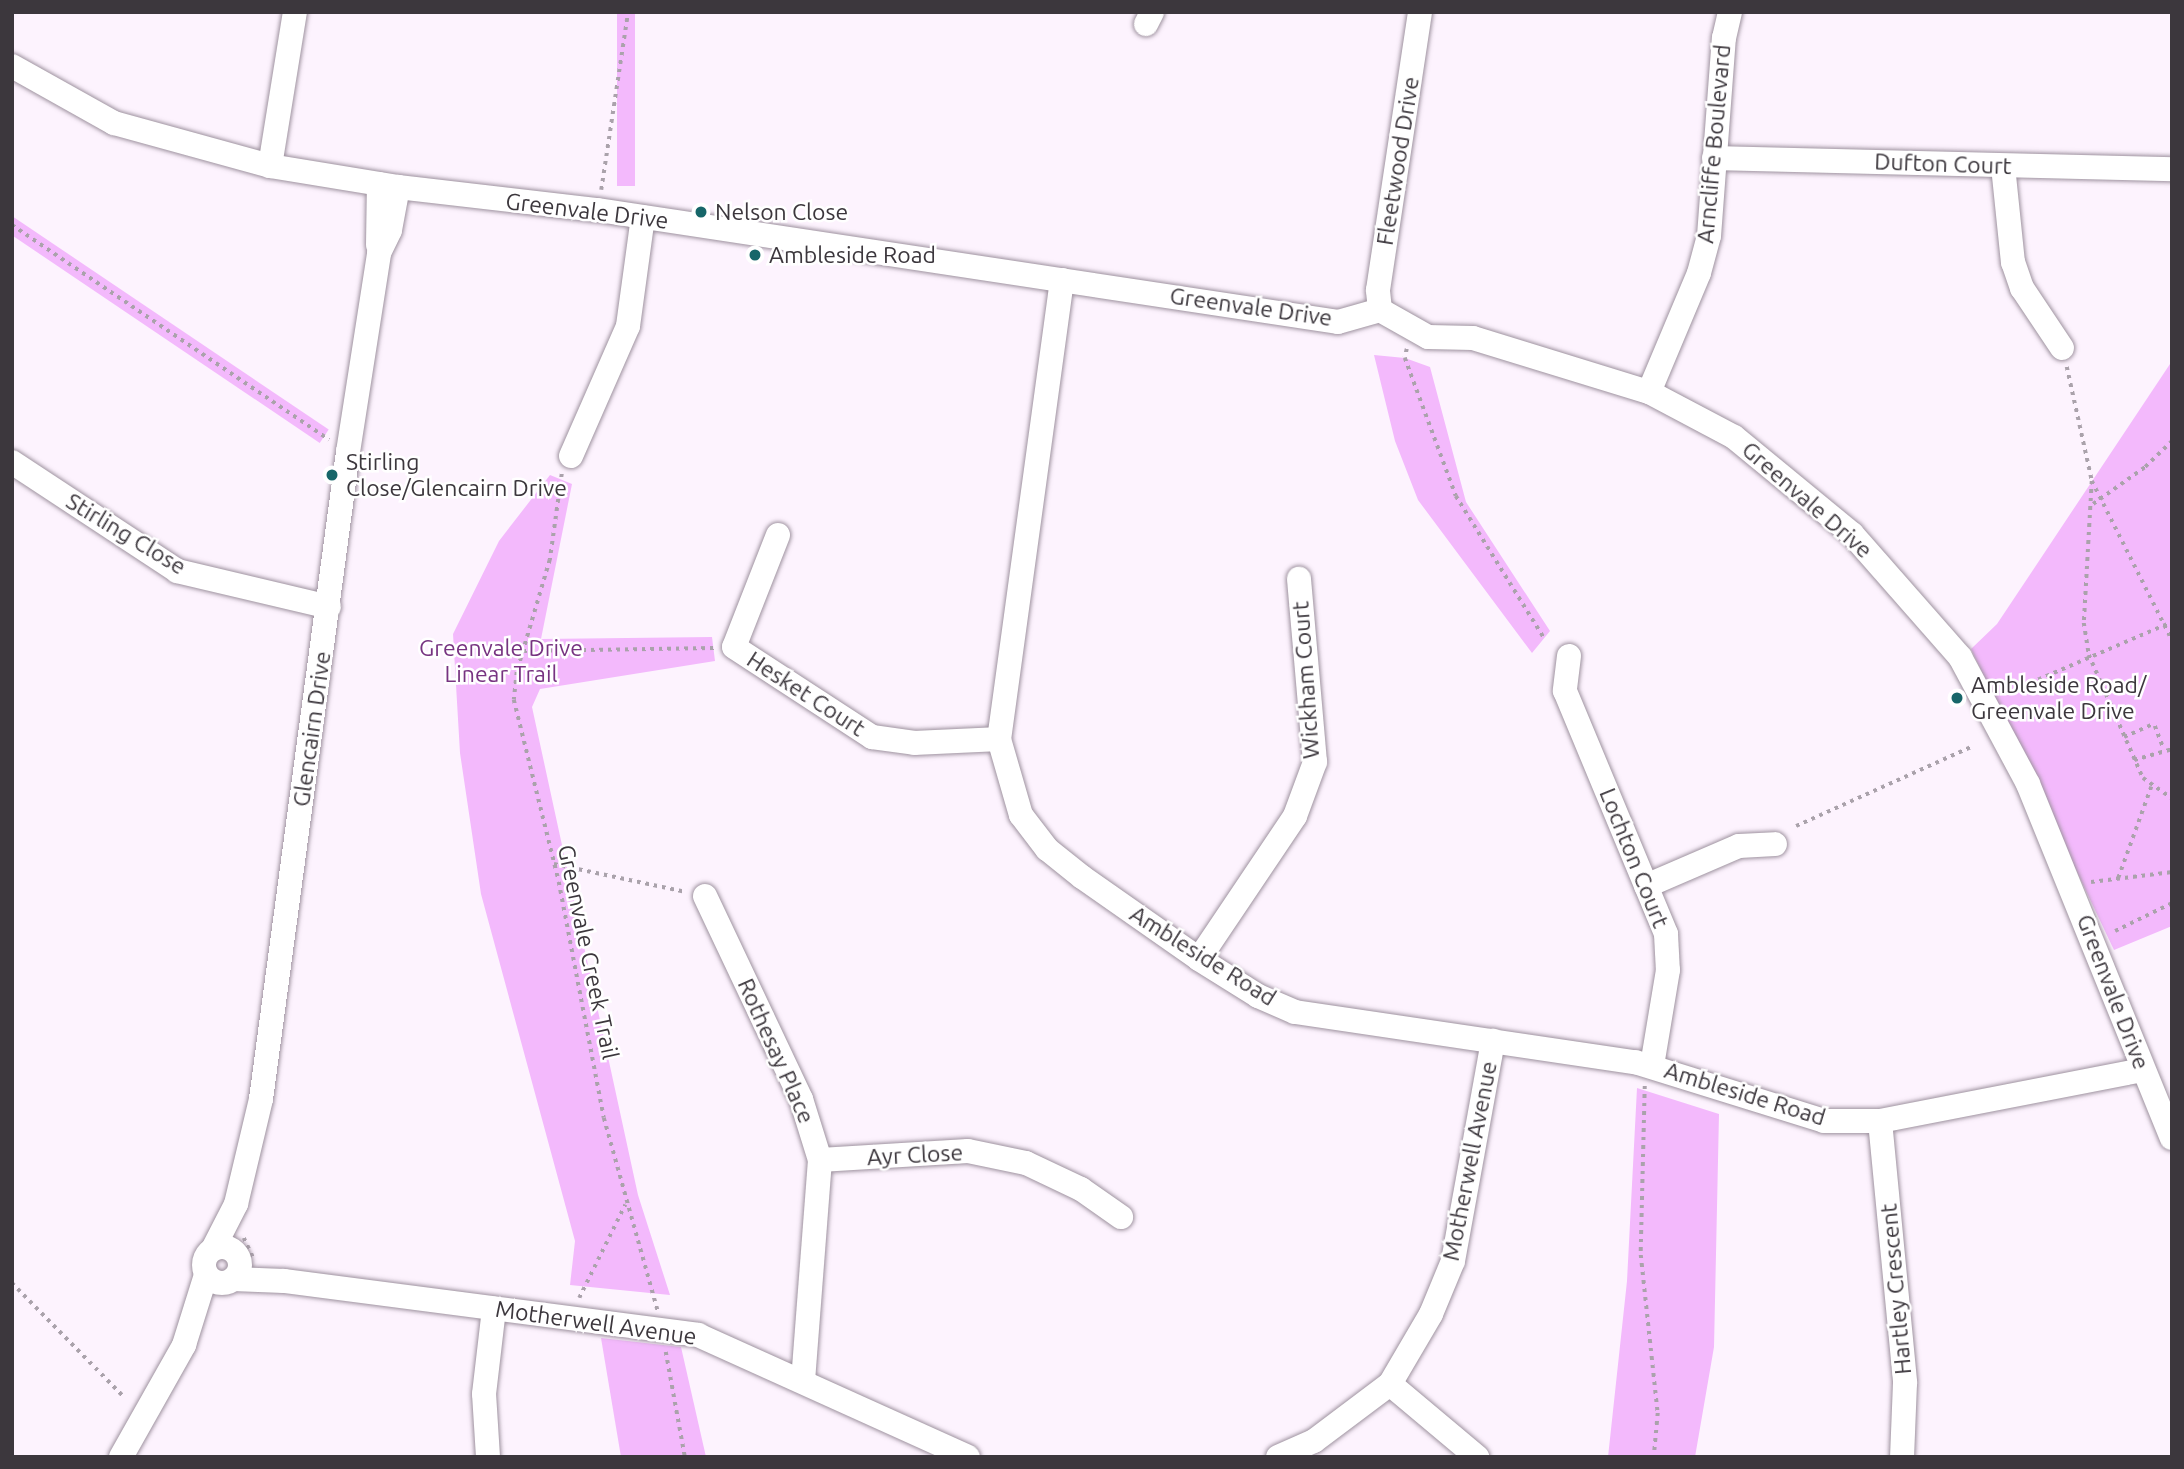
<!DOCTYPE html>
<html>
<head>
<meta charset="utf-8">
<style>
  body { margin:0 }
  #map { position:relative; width:2184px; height:1469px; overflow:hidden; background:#fdf3fe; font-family:Ubuntu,sans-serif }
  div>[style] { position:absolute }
  .green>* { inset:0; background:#f3b9fc; transform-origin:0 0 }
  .path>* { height:3.5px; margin-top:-1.75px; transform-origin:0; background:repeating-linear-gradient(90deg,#aaa2ab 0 3.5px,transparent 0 8.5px) }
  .roads { filter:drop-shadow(0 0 2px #9e929f) drop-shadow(0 0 2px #9e929f) }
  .minor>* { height:24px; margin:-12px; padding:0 12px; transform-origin:12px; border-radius:12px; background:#fff }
  .minor>.ring { margin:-12px; padding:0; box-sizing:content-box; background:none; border:24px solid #fff; border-radius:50% }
  .dots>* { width:19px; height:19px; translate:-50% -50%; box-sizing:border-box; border:4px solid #fff; border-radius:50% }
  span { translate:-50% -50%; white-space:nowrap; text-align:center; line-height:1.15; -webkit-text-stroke:5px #fff; paint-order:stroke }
  .street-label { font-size:23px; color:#3c373d }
  .poi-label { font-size:23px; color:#3c373d }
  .left { translate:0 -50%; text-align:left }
  .park-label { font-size:23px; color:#773381 }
  .frame { position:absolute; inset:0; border:14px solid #3c373d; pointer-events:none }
</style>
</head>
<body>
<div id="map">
  <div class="green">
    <i style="left:617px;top:12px;width:18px;height:174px"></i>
    <i style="left:12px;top:216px;width:382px;height:16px;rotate:34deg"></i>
    <i style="clip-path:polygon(1374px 355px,1405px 358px,1430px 367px,1466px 502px,1550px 631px,1532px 653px,1418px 500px,1395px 441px)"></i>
    <i style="clip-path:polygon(2172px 361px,2172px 926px,2114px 950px,1971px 649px,1997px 624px)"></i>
    <i style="clip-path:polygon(550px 475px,572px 484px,541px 639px,712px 637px,715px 661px,540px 689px,532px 707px,638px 1195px,670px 1295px,570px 1285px,575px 1241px,481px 894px,460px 753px,453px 634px,499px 541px)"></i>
    <i style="clip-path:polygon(1637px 1088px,1719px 1114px,1714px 1347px,1695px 1457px,1608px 1457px,1627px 1281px)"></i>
    <i style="clip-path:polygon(601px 1338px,681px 1347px,706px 1457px,621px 1457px)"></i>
  </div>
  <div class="path">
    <i style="left:601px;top:190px;width:180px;rotate:-81.4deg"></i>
    <i style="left:12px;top:225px;width:383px;rotate:34.1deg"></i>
    <i style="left:1407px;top:349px;width:9px;rotate:103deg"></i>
    <i style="left:1405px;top:358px;width:147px;rotate:69.7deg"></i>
    <i style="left:1456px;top:496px;width:167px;rotate:58.2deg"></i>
    <i style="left:2067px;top:367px;width:117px;rotate:77.6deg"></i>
    <i style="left:2092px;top:481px;width:178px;rotate:63.3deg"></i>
    <i style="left:562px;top:474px;width:87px;rotate:97.9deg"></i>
    <i style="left:550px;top:560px;width:117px;rotate:106.4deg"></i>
    <i style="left:517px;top:672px;width:28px;rotate:96deg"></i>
    <i style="left:514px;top:700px;width:187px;rotate:76.1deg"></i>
    <i style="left:559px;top:882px;width:240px;rotate:79.2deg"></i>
    <i style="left:604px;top:1118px;width:200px;rotate:74.4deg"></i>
    <i style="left:2092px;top:481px;width:142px;rotate:93.2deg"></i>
    <i style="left:2084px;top:623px;width:32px;rotate:81deg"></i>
    <i style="left:2089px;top:655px;width:134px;rotate:66.3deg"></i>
    <i style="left:2143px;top:778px;width:35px;rotate:35deg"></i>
    <i style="left:2093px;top:504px;width:64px;rotate:-35.4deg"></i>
    <i style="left:2145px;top:467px;width:37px;rotate:-44deg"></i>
    <i style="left:523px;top:651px;width:191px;rotate:-0.9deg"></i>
    <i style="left:2007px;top:693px;width:180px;rotate:-23.3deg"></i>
    <i style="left:2155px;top:726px;width:25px;rotate:69deg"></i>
    <i style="left:2124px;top:737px;width:30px;rotate:-24deg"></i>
    <i style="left:2134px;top:760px;width:40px;rotate:-16deg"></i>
    <i style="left:1796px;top:826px;width:194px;rotate:-24.3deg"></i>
    <i style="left:554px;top:864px;width:135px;rotate:12deg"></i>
    <i style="left:2118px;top:878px;width:97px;rotate:-70.1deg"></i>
    <i style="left:2091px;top:882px;width:82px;rotate:-7deg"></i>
    <i style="left:2115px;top:931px;width:64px;rotate:-26.2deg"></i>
    <i style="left:1645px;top:1086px;width:169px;rotate:91.4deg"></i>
    <i style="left:1641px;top:1255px;width:159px;rotate:83.9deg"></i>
    <i style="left:1658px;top:1413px;width:44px;rotate:95.2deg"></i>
    <i style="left:244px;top:1238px;width:23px;rotate:65deg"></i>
    <i style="left:12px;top:1283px;width:161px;rotate:45.5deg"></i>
    <i style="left:579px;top:1298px;width:104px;rotate:-63.7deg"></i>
    <i style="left:666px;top:1352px;width:107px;rotate:79.7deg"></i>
  </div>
  <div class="roads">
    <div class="minor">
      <i style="left:1146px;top:24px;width:13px;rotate:-63deg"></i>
      <i style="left:12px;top:66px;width:117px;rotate:29.2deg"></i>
      <i style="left:114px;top:123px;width:162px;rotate:15.4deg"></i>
      <i style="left:270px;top:166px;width:130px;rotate:9.3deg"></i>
      <i style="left:398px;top:187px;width:201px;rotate:6.6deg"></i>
      <i style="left:598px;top:210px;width:748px;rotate:8.61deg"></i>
      <i style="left:1338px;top:322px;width:44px;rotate:-15.9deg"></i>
      <i style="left:1714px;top:158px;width:458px;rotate:1.4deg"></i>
      <i style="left:270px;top:166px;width:156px;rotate:-80.8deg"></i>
      <i style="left:2003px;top:166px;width:97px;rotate:84.1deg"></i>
      <i style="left:2013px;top:262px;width:28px;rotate:71deg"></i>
      <i style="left:2022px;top:288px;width:72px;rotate:56.3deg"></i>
      <i style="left:378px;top:245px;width:61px;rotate:-89.1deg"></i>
      <i style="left:1062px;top:280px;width:463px;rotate:97.8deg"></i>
      <i style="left:999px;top:739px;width:79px;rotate:73.9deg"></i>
      <i style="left:1021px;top:815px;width:43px;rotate:52.6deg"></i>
      <i style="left:1047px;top:849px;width:45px;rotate:38.7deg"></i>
      <i style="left:1082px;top:877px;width:143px;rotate:35deg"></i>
      <i style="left:1199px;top:959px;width:70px;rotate:32.1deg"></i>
      <i style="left:1258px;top:996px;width:40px;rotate:23.4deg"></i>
      <i style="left:1295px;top:1012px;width:344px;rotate:8.4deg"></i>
      <i style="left:1635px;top:1062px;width:198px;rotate:17.3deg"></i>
      <i style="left:1824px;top:1121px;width:56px"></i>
      <i style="left:1880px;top:1121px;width:268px;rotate:-11deg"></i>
      <i style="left:1380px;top:310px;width:55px;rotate:29.4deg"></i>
      <i style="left:1428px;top:337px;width:45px;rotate:1.3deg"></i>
      <i style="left:1473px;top:338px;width:184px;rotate:17.1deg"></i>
      <i style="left:1649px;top:392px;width:96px;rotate:27.9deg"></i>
      <i style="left:1734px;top:437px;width:153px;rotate:39.4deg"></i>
      <i style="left:1852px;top:534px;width:164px;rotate:48.7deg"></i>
      <i style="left:1960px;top:657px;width:144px;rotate:61.8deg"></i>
      <i style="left:2028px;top:784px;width:382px;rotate:67.9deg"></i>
      <i style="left:1380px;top:310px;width:20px;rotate:-96deg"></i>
      <i style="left:1378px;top:290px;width:281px;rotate:-81.4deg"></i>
      <i style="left:1649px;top:392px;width:129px;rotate:-67.2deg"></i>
      <i style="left:1699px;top:273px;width:38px;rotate:-75deg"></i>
      <i style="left:1709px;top:236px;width:199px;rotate:-85.7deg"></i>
      <i style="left:1724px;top:38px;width:27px;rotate:-77deg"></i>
      <i style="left:571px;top:456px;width:142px;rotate:-66.3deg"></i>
      <i style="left:628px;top:326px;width:110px;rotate:-82.2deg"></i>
      <i style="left:12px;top:462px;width:198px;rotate:33.4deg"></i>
      <i style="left:177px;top:571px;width:156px;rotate:13.3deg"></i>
      <i style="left:778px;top:535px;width:120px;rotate:111.4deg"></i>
      <i style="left:734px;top:647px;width:165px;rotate:33.1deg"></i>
      <i style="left:872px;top:737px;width:43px;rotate:7.9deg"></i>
      <i style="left:915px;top:743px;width:84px;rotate:-2.7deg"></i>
      <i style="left:1569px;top:656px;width:35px;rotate:97deg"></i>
      <i style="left:1565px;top:691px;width:263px;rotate:67.4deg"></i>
      <i style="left:1666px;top:934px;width:36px;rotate:87deg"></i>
      <i style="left:1668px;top:970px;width:97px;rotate:99.5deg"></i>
      <i style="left:1646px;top:886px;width:101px;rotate:-23.3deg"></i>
      <i style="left:1739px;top:846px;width:36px;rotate:-3deg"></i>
      <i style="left:705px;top:896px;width:225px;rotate:64.7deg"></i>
      <i style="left:801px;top:1099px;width:64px;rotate:72.7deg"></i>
      <i style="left:820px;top:1160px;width:220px;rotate:94.4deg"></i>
      <i style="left:1199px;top:959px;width:172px;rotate:-56.1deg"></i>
      <i style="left:1295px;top:816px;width:58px;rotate:-69.7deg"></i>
      <i style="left:1315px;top:762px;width:184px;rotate:-95deg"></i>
      <i style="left:1880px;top:1121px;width:263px;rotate:84.5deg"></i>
      <i style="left:1905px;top:1383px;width:74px;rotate:92.3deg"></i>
      <i style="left:820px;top:1160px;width:148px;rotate:-3.5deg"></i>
      <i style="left:968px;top:1151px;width:59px;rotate:11.7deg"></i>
      <i style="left:1026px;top:1163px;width:61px;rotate:25.3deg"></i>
      <i style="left:1081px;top:1189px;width:49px;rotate:35deg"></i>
      <i class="ring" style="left:204px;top:1247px;width:12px;height:12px"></i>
      <i style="left:213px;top:1249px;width:51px;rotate:-62.9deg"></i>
      <i style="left:236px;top:1204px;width:108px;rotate:-76.6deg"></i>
      <i style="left:261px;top:1099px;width:653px;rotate:-82.34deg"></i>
      <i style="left:348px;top:452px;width:201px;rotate:-81.1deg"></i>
      <i style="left:379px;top:253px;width:25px;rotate:-64deg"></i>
      <i style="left:390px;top:230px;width:44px;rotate:-79.5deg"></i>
      <i style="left:233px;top:1279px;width:51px;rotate:2.2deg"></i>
      <i style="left:284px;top:1281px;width:418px;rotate:7.4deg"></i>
      <i style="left:698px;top:1335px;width:296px;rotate:24.3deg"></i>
      <i style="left:1390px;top:1384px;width:114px;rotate:40deg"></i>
      <i style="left:121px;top:1457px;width:129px;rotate:-60.6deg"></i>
      <i style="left:184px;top:1345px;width:73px;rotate:-72.6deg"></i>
      <i style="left:488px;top:1457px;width:63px;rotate:-93.6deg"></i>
      <i style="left:484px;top:1394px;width:86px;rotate:-83.3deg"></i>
      <i style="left:1278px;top:1457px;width:39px;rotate:-24deg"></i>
      <i style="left:1314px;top:1441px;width:95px;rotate:-36.9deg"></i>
      <i style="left:1390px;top:1384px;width:81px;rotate:-59.6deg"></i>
      <i style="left:1431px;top:1314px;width:57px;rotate:-67.5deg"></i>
      <i style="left:1453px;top:1261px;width:224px;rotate:-79.7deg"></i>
    </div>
  </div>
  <div class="dots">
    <i style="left:701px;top:212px;background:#176669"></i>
    <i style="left:755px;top:255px;background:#176669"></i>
    <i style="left:332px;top:475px;background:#176669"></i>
    <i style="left:1957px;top:698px;background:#176669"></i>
  </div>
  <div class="street-label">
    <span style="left:1714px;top:144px;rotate:-85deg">Arncliffe Boulevard</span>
    <span style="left:1398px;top:161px;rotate:-81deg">Fleetwood Drive</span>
    <span style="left:1943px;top:164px;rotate:2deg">Dufton Court</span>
    <span style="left:587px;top:211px;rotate:7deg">Greenvale Drive</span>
    <span style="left:1251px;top:307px;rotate:8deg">Greenvale Drive</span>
    <span style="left:1807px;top:500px;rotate:41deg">Greenvale Drive</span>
    <span style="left:126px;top:534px;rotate:31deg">Stirling Close</span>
    <span style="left:1306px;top:680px;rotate:-94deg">Wickham Court</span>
    <span style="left:806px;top:694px;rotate:33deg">Hesket Court</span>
    <span style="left:312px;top:729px;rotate:-82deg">Glencairn Drive</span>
    <span style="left:1634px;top:858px;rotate:68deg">Lochton Court</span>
    <span style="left:588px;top:952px;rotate:78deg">Greenvale Creek Trail</span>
    <span style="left:1203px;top:956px;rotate:32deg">Ambleside Road</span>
    <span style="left:2113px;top:992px;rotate:69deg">Greenvale Drive</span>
    <span style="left:776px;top:1051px;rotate:66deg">Rothesay Place</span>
    <span style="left:1745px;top:1094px;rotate:17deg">Ambleside Road</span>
    <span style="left:915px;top:1155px;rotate:-3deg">Ayr Close</span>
    <span style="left:1470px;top:1161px;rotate:-79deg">Motherwell Avenue</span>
    <span style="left:1896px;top:1289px;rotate:-95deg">Hartley Crescent</span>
    <span style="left:596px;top:1323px;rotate:8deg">Motherwell Avenue</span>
  </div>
  <div class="poi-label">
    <span class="left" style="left:715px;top:212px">Nelson Close</span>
    <span class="left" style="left:769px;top:255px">Ambleside Road</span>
    <span class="left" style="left:346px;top:475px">Stirling<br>Close/Glencairn Drive</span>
    <span class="left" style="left:1971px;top:698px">Ambleside Road/<br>Greenvale Drive</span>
  </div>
  <div class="park-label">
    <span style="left:501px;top:661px">Greenvale Drive<br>Linear Trail</span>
  </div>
  <div class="frame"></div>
</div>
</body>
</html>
